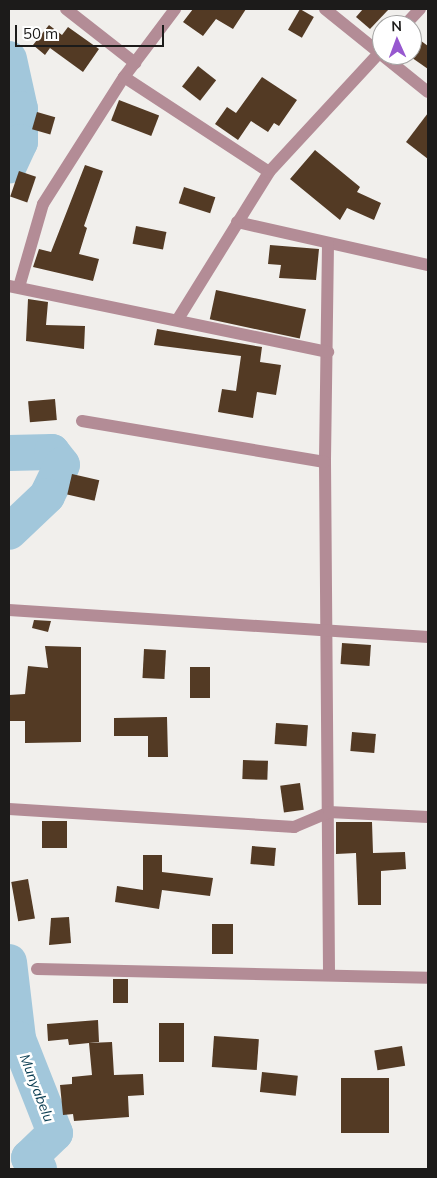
<!DOCTYPE html>
<html>
<head>
<meta charset="utf-8">
<style>
  body { margin:0 }
  #map { position:relative; width:437px; height:1178px; overflow:hidden; background:#f1efec; font-family:Mulish,sans-serif }
  div>[style] { position:absolute }
  .river>* { height:36px; margin:-18px; padding:0 18px; transform-origin:18px; border-radius:18px; background:#a2c7db }
  .building>* { inset:0; background:#533a24; transform-origin:0 0 }
  .minor>* { height:12px; margin:-6px; padding:0 6px; transform-origin:6px; border-radius:6px; background:#b38c96 }
  span { translate:-50% -50%; white-space:nowrap; text-align:center; line-height:1.15; -webkit-text-stroke:5px #fff; paint-order:stroke }
  .water-label { font-size:14px; color:#083b50; font-style:italic }
  .frame { position:absolute; inset:0; border:10px solid #1c1b1a; pointer-events:none }
  .north { position:absolute; left:372px; top:15px; width:50px; height:50px; box-sizing:border-box; background:#fff; border:1px solid #a4a4a3; border-radius:50%; rotate:358deg; font-size:14px; font-weight:700; line-height:20px; text-align:center; color:#1c1b1a }
  .north::after { content:''; display:block; margin:auto; width:18px; height:22px; background:#9758cf; clip-path:polygon(50% 0,100% 100%,50% 72%,0 100%) }
  .scale { position:absolute; left:15px; top:25px; width:149px; height:22px; box-sizing:border-box; border:2px solid #1c1b1a; border-top:0; padding-left:6px; font-size:15px; line-height:18px; white-space:nowrap; color:#1c1b1a; -webkit-text-stroke:4px #fff; paint-order:stroke }
</style>
</head>
<body>
<div id="map">
  <div class="river">
    <i style="left:9px;top:59px;width:51px;rotate:77.6deg"></i>
    <i style="left:20px;top:109px;width:33px;rotate:90deg"></i>
    <i style="left:20px;top:142px;width:26px;rotate:115deg"></i>
    <i style="left:9px;top:453px;width:43px;rotate:-1.3deg"></i>
    <i style="left:52px;top:452px;width:16px;rotate:52deg"></i>
    <i style="left:62px;top:465px;width:34px;rotate:116deg"></i>
    <i style="left:47px;top:496px;width:52px;rotate:136.5deg"></i>
    <i style="left:9px;top:962px;width:78px;rotate:83.3deg"></i>
    <i style="left:18px;top:1039px;width:101px;rotate:68.5deg"></i>
    <i style="left:55px;top:1133px;width:36px;rotate:136deg"></i>
    <i style="left:29px;top:1158px;width:15px;rotate:48deg"></i>
  </div>
  <div class="building">
    <i style="clip-path:polygon(193px 9px,246px 9px,233px 29px,216px 19px,203px 36px,183px 22px)"></i>
    <i style="left:300px;top:9px;width:16px;height:24px;rotate:30deg"></i>
    <i style="clip-path:polygon(363px 9px,389px 9px,370px 29px,356px 17px)"></i>
    <i style="clip-path:polygon(49px 25px,62px 35px,68px 27px,99px 49px,83px 72px,50px 48px,45px 55px,33px 45px)"></i>
    <i style="clip-path:polygon(417px 38px,428px 46px,428px 69px,408px 55px)"></i>
    <i style="left:198px;top:66px;width:23px;height:26px;rotate:38deg"></i>
    <i style="clip-path:polygon(262px 77px,297px 100px,279px 126px,274px 123px,268px 132px,251px 121px,238px 140px,215px 124px,227px 107px,236px 113px)"></i>
    <i style="left:119px;top:100px;width:43px;height:22px;rotate:21deg"></i>
    <i style="left:37px;top:112px;width:19px;height:18px;rotate:16deg"></i>
    <i style="clip-path:polygon(428px 113px,428px 159px,406px 142px)"></i>
    <i style="clip-path:polygon(315px 150px,360px 187px,357px 192px,381px 203px,374px 220px,347px 208px,340px 220px,290px 179px)"></i>
    <i style="clip-path:polygon(85px 165px,103px 171px,84px 226px,87px 228px,79px 254px,99px 259px,93px 281px,33px 267px,39px 249px,51px 252px)"></i>
    <i style="left:19px;top:171px;width:18px;height:27px;rotate:19deg"></i>
    <i style="left:184px;top:187px;width:33px;height:17px;rotate:18deg"></i>
    <i style="left:136px;top:226px;width:31px;height:18px;rotate:11deg"></i>
    <i style="clip-path:polygon(270px 245px,319px 249px,316px 280px,279px 278px,281px 265px,268px 264px)"></i>
    <i style="left:216px;top:290px;width:92px;height:30px;rotate:12deg"></i>
    <i style="clip-path:polygon(28px 299px,48px 302px,46px 325px,85px 326px,84px 349px,26px 341px)"></i>
    <i style="clip-path:polygon(157px 329px,262px 347px,260px 362px,281px 365px,276px 395px,257px 392px,253px 418px,218px 412px,222px 389px,236px 391px,241px 356px,154px 345px)"></i>
    <i style="left:55px;top:399px;width:21px;height:27px;rotate:85deg"></i>
    <i style="left:72px;top:474px;width:28px;height:21px;rotate:13deg"></i>
    <i style="clip-path:polygon(34px 620px,51px 621px,48px 632px,32px 628px)"></i>
    <i style="left:342px;top:643px;width:29px;height:21px;rotate:4deg"></i>
    <i style="clip-path:polygon(45px 646px,81px 647px,81px 742px,25px 743px,25px 721px,9px 721px,9px 695px,25px 694px,28px 666px,48px 668px)"></i>
    <i style="left:144px;top:649px;width:22px;height:29px;rotate:3deg"></i>
    <i style="left:190px;top:667px;width:20px;height:31px"></i>
    <i style="clip-path:polygon(167px 717px,168px 757px,148px 757px,148px 736px,114px 736px,114px 718px)"></i>
    <i style="left:276px;top:723px;width:32px;height:21px;rotate:4deg"></i>
    <i style="left:352px;top:732px;width:24px;height:19px;rotate:5deg"></i>
    <i style="left:243px;top:760px;width:25px;height:19px;rotate:2deg"></i>
    <i style="left:300px;top:783px;width:27px;height:20px;rotate:82deg"></i>
    <i style="left:42px;top:821px;width:25px;height:27px"></i>
    <i style="clip-path:polygon(336px 822px,372px 822px,373px 853px,405px 852px,406px 869px,381px 871px,381px 905px,358px 905px,356px 853px,336px 854px)"></i>
    <i style="left:252px;top:846px;width:24px;height:18px;rotate:5deg"></i>
    <i style="clip-path:polygon(143px 855px,162px 855px,162px 872px,213px 878px,210px 896px,162px 890px,159px 909px,115px 902px,117px 886px,143px 890px)"></i>
    <i style="left:28px;top:879px;width:40px;height:17px;rotate:80deg"></i>
    <i style="clip-path:polygon(69px 917px,71px 943px,49px 945px,51px 918px)"></i>
    <i style="left:212px;top:924px;width:21px;height:30px"></i>
    <i style="left:113px;top:979px;width:15px;height:24px"></i>
    <i style="clip-path:polygon(98px 1020px,99px 1042px,69px 1045px,68px 1039px,48px 1041px,47px 1024px)"></i>
    <i style="left:159px;top:1023px;width:25px;height:39px"></i>
    <i style="left:214px;top:1036px;width:45px;height:31px;rotate:4deg"></i>
    <i style="clip-path:polygon(112px 1042px,114px 1075px,143px 1074px,144px 1095px,128px 1096px,129px 1117px,74px 1121px,73px 1114px,63px 1115px,60px 1085px,72px 1084px,72px 1077px,92px 1075px,89px 1043px)"></i>
    <i style="left:402px;top:1046px;width:20px;height:28px;rotate:81deg"></i>
    <i style="left:262px;top:1072px;width:36px;height:20px;rotate:6deg"></i>
    <i style="left:389px;top:1078px;width:55px;height:48px;rotate:90deg"></i>
  </div>
  <div class="minor">
    <i style="left:66px;top:9px;width:88px;rotate:38deg"></i>
    <i style="left:325px;top:9px;width:132px;rotate:38.9deg"></i>
    <i style="left:405px;top:25px;width:22px;rotate:-47deg"></i>
    <i style="left:124px;top:77px;width:173px;rotate:33.2deg"></i>
    <i style="left:237px;top:222px;width:196px;rotate:12.7deg"></i>
    <i style="left:328px;top:244px;width:218px;rotate:90.8deg"></i>
    <i style="left:325px;top:462px;width:511px;rotate:89.55deg"></i>
    <i style="left:9px;top:286px;width:326px;rotate:11.7deg"></i>
    <i style="left:19px;top:287px;width:86px;rotate:-73.9deg"></i>
    <i style="left:43px;top:204px;width:151px;rotate:-57.5deg"></i>
    <i style="left:124px;top:77px;width:85px;rotate:-53.1deg"></i>
    <i style="left:178px;top:319px;width:173px;rotate:-58.2deg"></i>
    <i style="left:269px;top:172px;width:166px;rotate:-47.2deg"></i>
    <i style="left:82px;top:421px;width:246px;rotate:9.6deg"></i>
    <i style="left:9px;top:610px;width:420px;rotate:3.7deg"></i>
    <i style="left:9px;top:809px;width:286px;rotate:3.6deg"></i>
    <i style="left:294px;top:827px;width:38px;rotate:-23deg"></i>
    <i style="left:329px;top:812px;width:99px;rotate:2.9deg"></i>
    <i style="left:37px;top:969px;width:391px;rotate:1.3deg"></i>
  </div>
  <div class="water-label">
    <span style="left:37px;top:1088px;rotate:69deg">Munyabelu</span>
  </div>
  <div class="frame"></div>
  <div class="north">N</div>
  <div class="scale">50 m</div>
</div>
</body>
</html>
